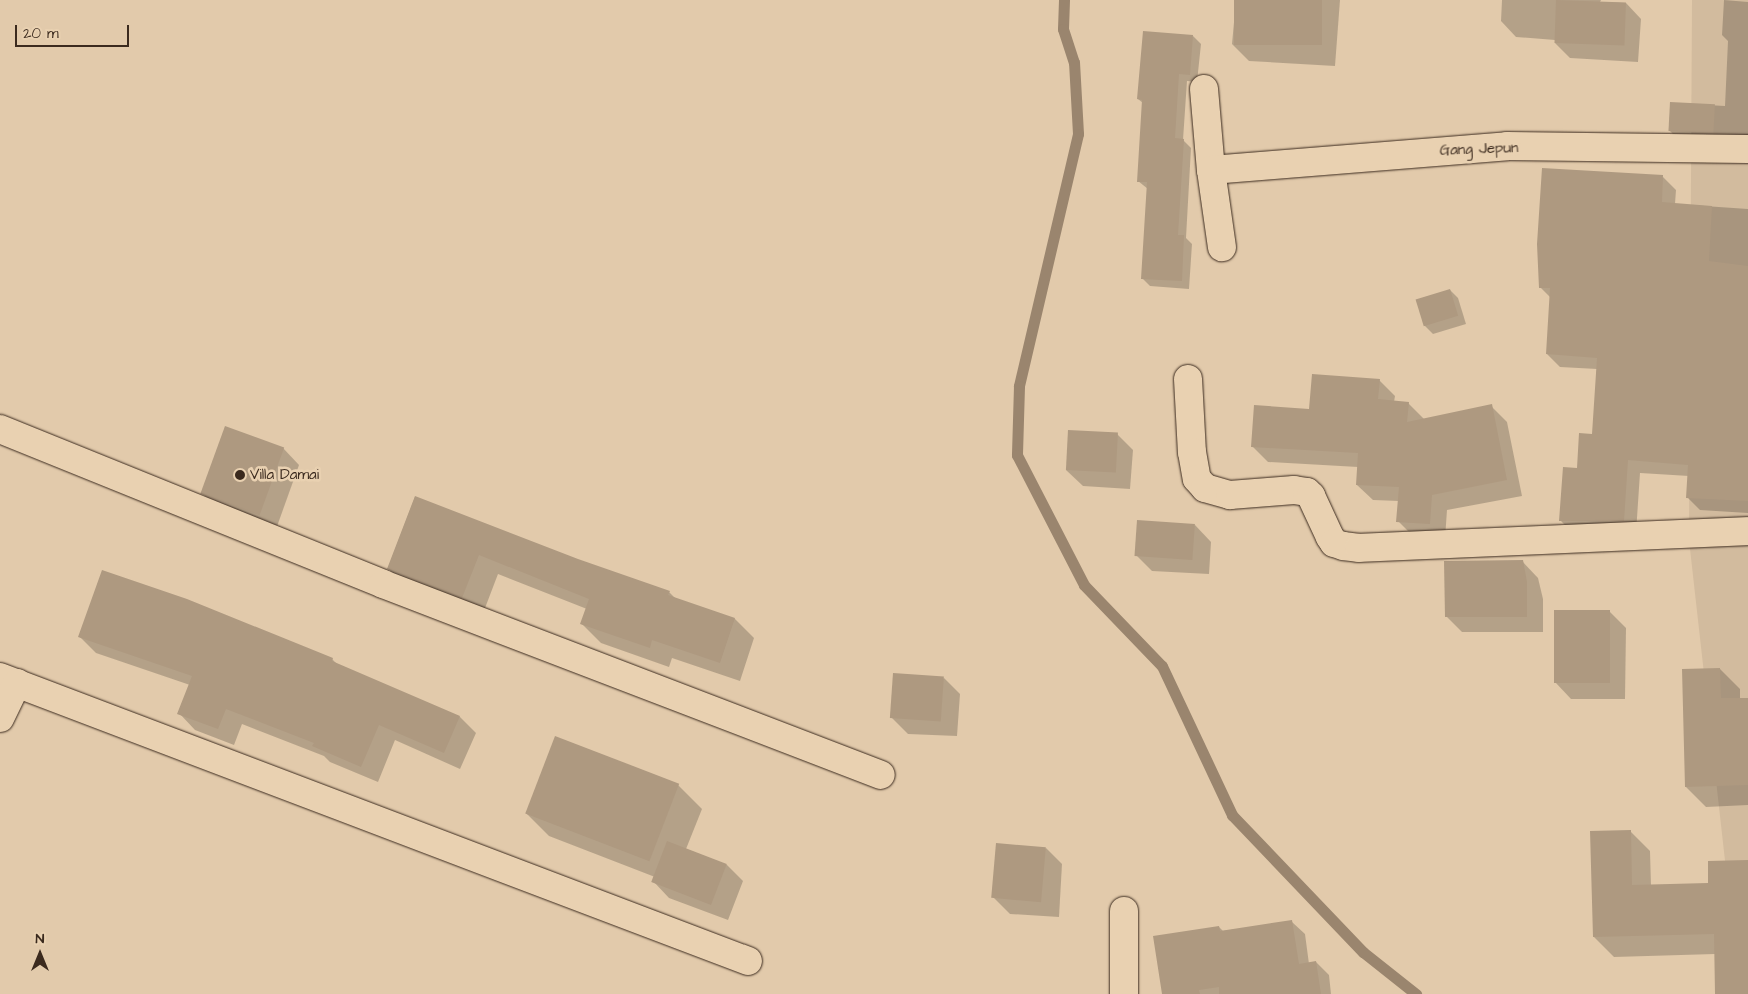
<!DOCTYPE html>
<html>
<head>
<meta charset="utf-8">
<style>
  body { margin:0 }
  #map { position:relative; width:1748px; height:994px; overflow:hidden; background:#e2caab; font-family:"Architects Daughter",sans-serif }
  div>[style] { position:absolute }
  .built>* { inset:0; background:#d2bb9e }
  .shadow>* { inset:0; background:#0003 }
  .stream>* { height:11px; margin:-5.5px; padding:0 5.5px; transform-origin:5.5px; border-radius:5.5px; background:#9a856e }
  .building>* { inset:0; background:#ae9980; transform-origin:0 0 }
  .roads { filter:drop-shadow(0 0 1px #3b2a1e) drop-shadow(0 0 1px #3b2a1e) }
  .minor>* { height:28px; margin:-14px; padding:0 14px; transform-origin:14px; border-radius:14px; background:#e9d1b1 }
  .dots>* { width:14px; height:14px; translate:-50% -50%; box-sizing:border-box; border:2px solid #e9d1b1; border-radius:50% }
  span { translate:-50% -50%; white-space:nowrap; text-align:center; line-height:1.15; -webkit-text-stroke:5px #e9d1b1; paint-order:stroke }
  .street-label { font-size:15px; color:#3b2a1e }
  .poi-label { font-size:15px; color:#3b2a1e }
  .left { translate:0 -50%; text-align:left }
  .north { position:absolute; left:15px; top:929px; width:50px; height:50px; -webkit-text-stroke:4px #e9d1b1; paint-order:stroke; rotate:0deg; font-size:14px; font-weight:700; line-height:20px; text-align:center; color:#3b2a1e }
  .north::after { content:''; display:block; margin:auto; width:18px; height:22px; background:#3b2a1e; clip-path:polygon(50% 0,100% 100%,50% 72%,0 100%) }
  .scale { position:absolute; left:15px; top:25px; width:114px; height:22px; box-sizing:border-box; border:2px solid #3b2a1e; border-top:0; padding-left:6px; font-size:15px; line-height:18px; white-space:nowrap; color:#3b2a1e; -webkit-text-stroke:4px #e9d1b1; paint-order:stroke }
</style>
</head>
<body>
<div id="map">
  <div class="built">
    <i style="clip-path:polygon(1692px 0,1748px 0,1748px 994px,1730px 905px,1689px 540px)"></i>
  </div>
  <div class="shadow">
    <i style="clip-path:polygon(1236px 0,1340px 0,1335px 66px,1249px 61px,1232px 44px)"></i>
    <i style="clip-path:polygon(1502px 0,1601px 0,1600px 2px,1626px 3px,1641px 19px,1638px 62px,1570px 58px,1555px 43px,1555px 40px,1516px 37px,1501px 21px)"></i>
    <i style="clip-path:polygon(1724px 0,1748px 2px,1748px 144px,1680px 141px,1669px 130px,1671px 103px,1725px 106px,1728px 41px,1722px 35px)"></i>
    <i style="clip-path:polygon(1193px 36px,1201px 44px,1197px 82px,1187px 81px,1183px 140px,1191px 148px,1186px 238px,1192px 244px,1189px 289px,1150px 286px,1142px 278px,1148px 189px,1138px 181px,1143px 103px,1138px 99px)"></i>
    <i style="clip-path:polygon(1663px 177px,1676px 190px,1675px 204px,1748px 209px,1748px 513px,1700px 510px,1687px 497px,1689px 476px,1640px 473px,1636px 533px,1574px 534px,1561px 521px,1578px 470px,1593px 435px,1597px 369px,1560px 367px,1547px 354px,1551px 298px,1540px 287px)"></i>
    <i style="clip-path:polygon(1450px 290px,1458px 298px,1466px 324px,1433px 334px,1425px 326px,1417px 300px)"></i>
    <i style="clip-path:polygon(1379px 380px,1395px 396px,1394px 402px,1408px 403px,1425px 420px,1491px 406px,1507px 422px,1522px 496px,1447px 510px,1445px 539px,1414px 537px,1398px 521px,1399px 501px,1373px 500px,1357px 485px,1358px 467px,1268px 462px,1252px 446px,1310px 410px)"></i>
    <i style="clip-path:polygon(1117px 434px,1133px 450px,1130px 489px,1083px 486px,1066px 470px)"></i>
    <i style="clip-path:polygon(283px 448px,299px 465px,275px 532px,218px 509px,202px 493px)"></i>
    <i style="clip-path:polygon(415px 497px,578px 561px,669px 592px,677px 600px,735px 619px,754px 638px,740px 681px,672px 658px,669px 667px,601px 643px,581px 623px,587px 609px,498px 574px,482px 616px,407px 588px,388px 568px)"></i>
    <i style="clip-path:polygon(1195px 525px,1211px 542px,1209px 574px,1152px 571px,1136px 555px)"></i>
    <i style="clip-path:polygon(1522px 561px,1538px 578px,1543px 599px,1543px 632px,1462px 632px,1446px 616px)"></i>
    <i style="clip-path:polygon(1610px 612px,1626px 628px,1625px 699px,1571px 699px,1555px 682px)"></i>
    <i style="clip-path:polygon(80px 637px,332px 659px,338px 665px,460px 717px,476px 733px,460px 769px,395px 740px,378px 782px,330px 762px,324px 756px,242px 724px,234px 745px,195px 730px,179px 713px,190px 685px,96px 653px)"></i>
    <i style="clip-path:polygon(1720px 669px,1740px 689px,1740px 699px,1748px 699px,1748px 805px,1706px 807px,1686px 787px)"></i>
    <i style="clip-path:polygon(944px 678px,960px 694px,957px 736px,908px 734px,892px 718px)"></i>
    <i style="clip-path:polygon(678px 785px,702px 809px,686px 849px,727px 865px,743px 881px,728px 920px,669px 898px,653px 881px,655px 877px,549px 836px,526px 813px)"></i>
    <i style="clip-path:polygon(1630px 831px,1650px 851px,1651px 886px,1710px 884px,1748px 861px,1748px 994px,1722px 994px,1715px 954px,1614px 957px,1594px 937px)"></i>
    <i style="clip-path:polygon(1046px 848px,1062px 864px,1059px 917px,1010px 914px,994px 898px)"></i>
    <i style="clip-path:polygon(1292px 922px,1305px 934px,1309px 964px,1316px 962px,1329px 975px,1331px 994px,1163px 994px,1219px 927px,1223px 931px)"></i>
  </div>
  <div class="stream">
    <i style="left:1064px;top:0;width:29px;rotate:92deg"></i>
    <i style="left:1063px;top:29px;width:35px;rotate:72deg"></i>
    <i style="left:1074px;top:62px;width:72px;rotate:86.8deg"></i>
    <i style="left:1078px;top:134px;width:259px;rotate:103.2deg"></i>
    <i style="left:1019px;top:386px;width:69px;rotate:91.7deg"></i>
    <i style="left:1017px;top:455px;width:146px;rotate:62.7deg"></i>
    <i style="left:1084px;top:585px;width:112px;rotate:46.1deg"></i>
    <i style="left:1162px;top:666px;width:165px;rotate:64.8deg"></i>
    <i style="left:1232px;top:815px;width:190px;rotate:46.3deg"></i>
    <i style="left:1363px;top:952px;width:68px;rotate:38.4deg"></i>
  </div>
  <div class="building">
    <i style="left:1234px;top:0;width:88px;height:45px"></i>
    <i style="left:1556px;top:0;width:70px;height:43px;rotate:2deg"></i>
    <i style="clip-path:polygon(1143px 31px,1193px 35px,1190px 75px,1179px 74px,1175px 138px,1184px 139px,1178px 235px,1184px 235px,1182px 281px,1141px 279px,1147px 182px,1137px 182px,1142px 100px,1137px 99px)"></i>
    <i style="left:1670px;top:102px;width:45px;height:29px;rotate:3deg"></i>
    <i style="clip-path:polygon(1542px 168px,1663px 175px,1662px 202px,1712px 206px,1709px 261px,1748px 266px,1748px 501px,1686px 498px,1688px 465px,1628px 460px,1624px 521px,1559px 521px,1563px 467px,1577px 468px,1579px 433px,1592px 434px,1597px 358px,1546px 354px,1550px 288px,1539px 288px,1537px 244px)"></i>
    <i style="left:1450px;top:289px;width:28px;height:36px;rotate:73deg"></i>
    <i style="clip-path:polygon(1312px 374px,1380px 379px,1378px 399px,1409px 402px,1407px 422px,1492px 404px,1507px 480px,1432px 495px,1430px 524px,1396px 522px,1399px 487px,1356px 485px,1358px 453px,1251px 447px,1254px 405px,1309px 409px)"></i>
    <i style="left:225px;top:426px;width:63px;height:72px;rotate:20deg"></i>
    <i style="left:1068px;top:430px;width:50px;height:40px;rotate:3deg"></i>
    <i style="clip-path:polygon(415px 496px,578px 559px,670px 591px,668px 595px,735px 618px,720px 663px,652px 640px,650px 648px,580px 624px,589px 599px,479px 555px,462px 598px,387px 569px)"></i>
    <i style="left:1137px;top:520px;width:58px;height:36px;rotate:4deg"></i>
    <i style="clip-path:polygon(1523px 560px,1527px 582px,1527px 617px,1445px 617px,1444px 561px)"></i>
    <i style="clip-path:polygon(102px 570px,187px 599px,333px 658px,332px 661px,460px 716px,444px 753px,379px 725px,361px 767px,312px 746px,314px 743px,226px 709px,218px 729px,177px 714px,192px 676px,78px 637px)"></i>
    <i style="left:1554px;top:610px;width:56px;height:73px"></i>
    <i style="clip-path:polygon(1720px 668px,1721px 698px,1748px 698px,1748px 785px,1685px 787px,1682px 669px)"></i>
    <i style="left:893px;top:673px;width:51px;height:45px;rotate:4deg"></i>
    <i style="left:555px;top:736px;width:133px;height:83px;rotate:21deg"></i>
    <i style="clip-path:polygon(1631px 830px,1632px 885px,1708px 883px,1708px 861px,1748px 860px,1748px 994px,1715px 994px,1714px 934px,1593px 937px,1590px 831px)"></i>
    <i style="left:667px;top:841px;width:64px;height:44px;rotate:21deg"></i>
    <i style="left:996px;top:843px;width:50px;height:55px;rotate:5deg"></i>
    <i style="clip-path:polygon(1292px 920px,1299px 964px,1316px 961px,1321px 994px,1219px 994px,1219px 987px,1199px 990px,1200px 994px,1162px 994px,1153px 936px,1219px 926px,1220px 931px)"></i>
  </div>
  <div class="roads">
    <div class="minor">
      <i style="left:1204px;top:89px;width:81px;rotate:85.1deg"></i>
      <i style="left:1211px;top:170px;width:78px;rotate:81.9deg"></i>
      <i style="left:1211px;top:170px;width:297px;rotate:-4.6deg"></i>
      <i style="left:1507px;top:146px;width:241px;rotate:0.7deg"></i>
      <i style="left:1188px;top:379px;width:73px;rotate:86.9deg"></i>
      <i style="left:1192px;top:452px;width:27px;rotate:80deg"></i>
      <i style="left:1197px;top:479px;width:12px;rotate:48deg"></i>
      <i style="left:1205px;top:488px;width:26px;rotate:16deg"></i>
      <i style="left:1230px;top:495px;width:64px;rotate:-4.5deg"></i>
      <i style="left:1294px;top:490px;width:13px;rotate:9deg"></i>
      <i style="left:1307px;top:492px;width:6px;rotate:45deg"></i>
      <i style="left:1311px;top:496px;width:45px;rotate:65.1deg"></i>
      <i style="left:1330px;top:537px;width:7px;rotate:56deg"></i>
      <i style="left:1334px;top:543px;width:9px;rotate:18deg"></i>
      <i style="left:1343px;top:546px;width:16px;rotate:7deg"></i>
      <i style="left:1359px;top:548px;width:389px;rotate:-2.5deg"></i>
      <i style="left:0;top:429px;width:413px;rotate:22deg"></i>
      <i style="left:383px;top:584px;width:533px;rotate:20.98deg"></i>
      <i style="left:0;top:677px;width:800px;rotate:20.79deg"></i>
      <i style="left:0;top:718px;width:39px;rotate:-64deg"></i>
      <i style="left:1124px;top:911px;width:83px;rotate:90deg"></i>
    </div>
  </div>
  <div class="dots">
    <i style="left:240px;top:475px;background:#3b2a1e"></i>
  </div>
  <div class="street-label">
    <span style="left:1479px;top:149px;rotate:-2deg">Gang Jepun</span>
  </div>
  <div class="poi-label">
    <span class="left" style="left:250px;top:475px">Villa Damai</span>
  </div>
  <div class="north">N</div>
  <div class="scale">20 m</div>
</div>
</body>
</html>
